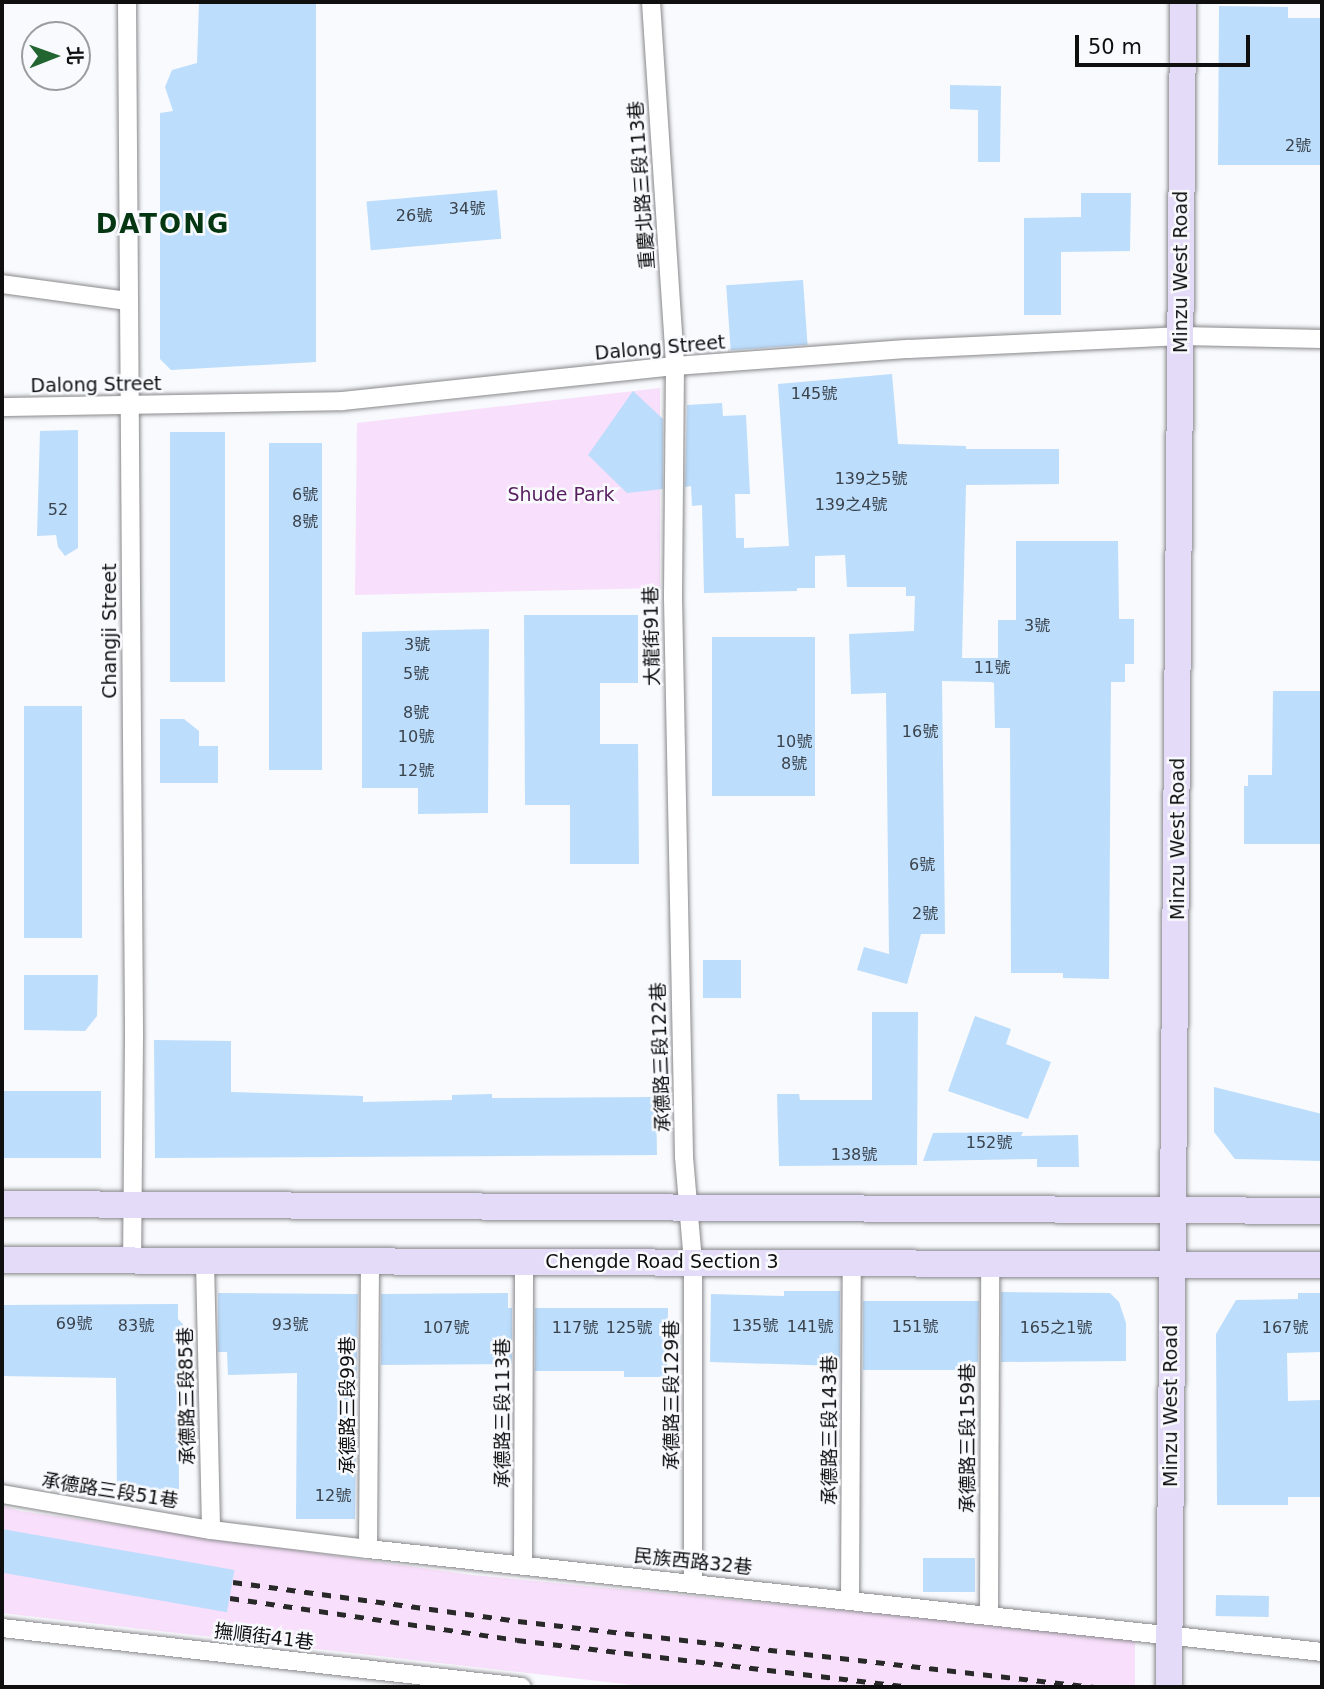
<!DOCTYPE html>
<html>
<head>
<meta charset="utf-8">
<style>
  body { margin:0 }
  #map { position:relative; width:1324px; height:1689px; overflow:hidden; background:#f9fafd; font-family:"DejaVu Sans","Noto Sans TC",sans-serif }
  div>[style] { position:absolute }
  .green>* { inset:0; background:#f8dffb }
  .building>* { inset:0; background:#bcddfc; transform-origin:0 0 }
  .roads { filter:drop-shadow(0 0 2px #89898c) drop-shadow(0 0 2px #89898c) }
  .street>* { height:18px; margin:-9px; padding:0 9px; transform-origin:9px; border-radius:9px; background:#fff }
  .secondary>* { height:26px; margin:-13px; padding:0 13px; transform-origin:13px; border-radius:13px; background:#e4dbf8 }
  .rail>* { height:5px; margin-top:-2.5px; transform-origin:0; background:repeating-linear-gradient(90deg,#29292a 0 9px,transparent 0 18px) }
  span { translate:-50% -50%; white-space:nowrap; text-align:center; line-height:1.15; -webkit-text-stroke:5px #f9fafd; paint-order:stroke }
  .number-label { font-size:16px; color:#3a424b }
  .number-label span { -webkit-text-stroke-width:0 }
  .street-label { font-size:19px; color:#0f0f10 }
  .park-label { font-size:19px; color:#571e5f }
  .district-label { font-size:26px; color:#053612; font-weight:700; letter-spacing:2px }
  .frame { position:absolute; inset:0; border:4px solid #0f0f10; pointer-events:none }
  .north { position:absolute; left:21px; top:21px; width:70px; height:70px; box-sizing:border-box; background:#f9fafd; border:2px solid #9b9c9e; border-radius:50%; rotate:89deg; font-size:19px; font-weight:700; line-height:28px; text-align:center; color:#0f0f10 }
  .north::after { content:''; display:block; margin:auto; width:24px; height:32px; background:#226530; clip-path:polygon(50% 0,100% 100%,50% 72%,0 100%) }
  .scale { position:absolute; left:1075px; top:35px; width:175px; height:32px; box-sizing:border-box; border:4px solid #0f0f10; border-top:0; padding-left:9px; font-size:21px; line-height:24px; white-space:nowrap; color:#0f0f10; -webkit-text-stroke:5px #f9fafd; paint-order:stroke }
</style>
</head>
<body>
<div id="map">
  <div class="green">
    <i style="clip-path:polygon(660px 388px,660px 588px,355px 595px,357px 423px)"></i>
    <i style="clip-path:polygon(2px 1506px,20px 1511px,472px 1575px,1135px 1638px,1135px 1687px,651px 1687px,2px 1613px)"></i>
  </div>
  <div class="building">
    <i style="clip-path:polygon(199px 2px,316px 2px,316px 362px,171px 370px,160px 359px,160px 113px,173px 111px,165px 87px,172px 70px,197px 63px)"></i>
    <i style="clip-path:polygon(1219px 6px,1288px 7px,1288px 18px,1322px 18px,1322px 165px,1218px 165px)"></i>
    <i style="clip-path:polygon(950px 85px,1001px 86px,1000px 162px,978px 162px,978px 110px,950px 109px)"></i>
    <i style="left:497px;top:190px;width:49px;height:131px;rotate:85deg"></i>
    <i style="clip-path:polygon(1081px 193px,1131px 193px,1130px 251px,1061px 252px,1061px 315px,1024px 315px,1024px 218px,1081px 217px)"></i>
    <i style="left:803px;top:280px;width:65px;height:77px;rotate:86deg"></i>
    <i style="clip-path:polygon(892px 374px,898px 444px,966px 446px,966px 449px,1059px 449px,1059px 484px,966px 485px,962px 658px,998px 658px,998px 620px,1016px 620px,1016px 541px,1118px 541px,1119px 619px,1134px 619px,1134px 664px,1125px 664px,1125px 682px,1111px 682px,1109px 979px,1063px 978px,1063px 973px,1011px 973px,1010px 728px,995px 728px,994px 683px,991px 682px,942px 681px,945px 934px,921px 934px,907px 984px,857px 970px,864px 947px,889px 954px,886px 693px,851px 694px,849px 634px,914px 631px,915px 596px,906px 596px,906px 587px,847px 587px,845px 555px,815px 556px,815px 588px,797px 588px,797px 591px,704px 593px,702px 505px,692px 506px,691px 486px,685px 487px,687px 405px,722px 403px,723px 416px,746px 415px,750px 494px,735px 494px,736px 538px,744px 538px,744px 548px,789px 546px,778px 384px)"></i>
    <i style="clip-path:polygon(633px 391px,663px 419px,663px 489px,627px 493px,588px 455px)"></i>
    <i style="clip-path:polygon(78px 430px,78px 548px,65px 556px,58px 547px,56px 535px,37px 536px,40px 431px)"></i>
    <i style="left:170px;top:432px;width:55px;height:250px"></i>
    <i style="left:269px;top:443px;width:53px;height:327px"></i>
    <i style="clip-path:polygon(524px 615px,638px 615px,638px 683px,600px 683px,600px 744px,638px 744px,639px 864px,570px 864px,570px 805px,525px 805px)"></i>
    <i style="clip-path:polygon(489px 629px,488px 813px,418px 814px,418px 788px,362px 788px,362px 632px)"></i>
    <i style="left:712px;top:637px;width:103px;height:159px"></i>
    <i style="clip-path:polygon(1273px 691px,1322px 691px,1322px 844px,1244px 844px,1244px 786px,1248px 786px,1248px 775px,1272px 775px)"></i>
    <i style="left:82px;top:706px;width:232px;height:58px;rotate:90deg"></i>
    <i style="clip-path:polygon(160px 719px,184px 719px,199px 731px,199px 746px,218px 746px,218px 783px,160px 783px)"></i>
    <i style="left:741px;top:960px;width:38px;height:38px;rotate:90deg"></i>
    <i style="clip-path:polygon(24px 975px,98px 975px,97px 1016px,85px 1031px,24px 1030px)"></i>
    <i style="clip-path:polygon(872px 1012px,918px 1012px,917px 1165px,779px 1166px,777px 1094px,799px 1094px,800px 1100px,872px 1100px)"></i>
    <i style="clip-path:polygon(975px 1016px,1011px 1029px,1006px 1044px,1051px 1062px,1028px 1119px,948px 1091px)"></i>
    <i style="clip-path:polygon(154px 1040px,231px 1041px,231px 1092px,363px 1096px,363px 1102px,452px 1100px,452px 1095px,492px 1094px,492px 1098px,656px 1097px,657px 1155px,155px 1158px)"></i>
    <i style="clip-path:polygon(1214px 1087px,1322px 1114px,1322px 1161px,1235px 1159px,1214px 1132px)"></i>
    <i style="left:2px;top:1091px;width:99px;height:67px"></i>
    <i style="clip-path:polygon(1023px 1132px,1021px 1136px,1078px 1135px,1079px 1167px,1037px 1167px,1037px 1159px,923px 1161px,933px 1133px)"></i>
    <i style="clip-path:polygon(784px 1291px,840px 1291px,840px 1366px,710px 1362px,711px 1294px,784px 1296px)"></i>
    <i style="clip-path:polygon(1001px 1292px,1110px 1293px,1119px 1302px,1126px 1323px,1126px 1361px,1001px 1362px)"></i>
    <i style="clip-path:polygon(218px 1293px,358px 1294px,355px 1519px,296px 1519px,297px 1373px,228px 1375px,227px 1352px,218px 1352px)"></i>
    <i style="clip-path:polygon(508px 1293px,508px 1308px,512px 1308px,512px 1364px,381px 1365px,381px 1294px)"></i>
    <i style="clip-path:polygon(1298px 1293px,1322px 1293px,1322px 1352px,1287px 1353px,1288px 1401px,1322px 1400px,1322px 1497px,1288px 1497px,1288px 1505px,1217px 1505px,1216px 1334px,1236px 1300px,1298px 1299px)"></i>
    <i style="clip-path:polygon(863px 1301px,979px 1301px,978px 1362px,961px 1362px,961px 1370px,863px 1370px)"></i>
    <i style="clip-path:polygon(178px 1304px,178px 1319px,183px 1324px,183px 1352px,178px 1352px,179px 1489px,117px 1490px,116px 1378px,2px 1376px,2px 1305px)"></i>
    <i style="clip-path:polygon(535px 1308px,668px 1308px,667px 1377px,624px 1377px,624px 1371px,535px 1371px)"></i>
    <i style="left:2px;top:1529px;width:236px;height:43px;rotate:10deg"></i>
    <i style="left:923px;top:1558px;width:52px;height:34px"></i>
    <i style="left:1216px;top:1595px;width:53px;height:21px;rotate:1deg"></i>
  </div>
  <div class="roads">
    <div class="street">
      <i style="left:127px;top:2px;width:1036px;rotate:89.61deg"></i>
      <i style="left:134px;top:1038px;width:223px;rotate:90.5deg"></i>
      <i style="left:651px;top:2px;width:365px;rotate:86.2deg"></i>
      <i style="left:675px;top:366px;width:232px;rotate:90.5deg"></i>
      <i style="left:673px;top:598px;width:559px;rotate:88.87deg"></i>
      <i style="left:684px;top:1157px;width:104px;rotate:85.1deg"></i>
      <i style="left:693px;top:1261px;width:322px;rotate:90deg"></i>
      <i style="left:2px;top:284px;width:127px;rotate:7.7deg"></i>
      <i style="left:2px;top:407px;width:340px;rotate:-1deg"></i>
      <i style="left:342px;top:401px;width:335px;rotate:-6deg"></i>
      <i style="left:675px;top:366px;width:235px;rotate:-4.2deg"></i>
      <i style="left:909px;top:349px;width:272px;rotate:-2.7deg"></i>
      <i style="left:1181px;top:336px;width:141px;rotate:1.2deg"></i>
      <i style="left:205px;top:1262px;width:268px;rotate:88.7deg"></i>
      <i style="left:2px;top:1494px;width:212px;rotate:9.8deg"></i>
      <i style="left:211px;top:1530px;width:158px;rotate:6.9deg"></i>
      <i style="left:368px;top:1549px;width:960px;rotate:6.16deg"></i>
      <i style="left:368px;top:1549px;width:288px;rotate:-89.6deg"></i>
      <i style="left:523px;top:1565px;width:303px;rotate:-89.8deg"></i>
      <i style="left:850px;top:1600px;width:339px;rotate:-89.7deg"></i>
      <i style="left:989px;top:1614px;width:352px;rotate:-89.8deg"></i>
      <i style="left:2px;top:1628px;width:523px;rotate:6.47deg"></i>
    </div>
    <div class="secondary">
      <i style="left:2px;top:1204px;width:1320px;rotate:0.3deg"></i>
      <i style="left:2px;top:1260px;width:1320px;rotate:0.22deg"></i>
      <i style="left:1169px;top:1687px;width:1685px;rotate:-89.52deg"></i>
    </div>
  </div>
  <div class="rail">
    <i style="left:233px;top:1582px;width:288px;rotate:7.8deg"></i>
    <i style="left:518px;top:1621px;width:580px;rotate:6.54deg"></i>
    <i style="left:230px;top:1598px;width:290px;rotate:8.3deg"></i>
    <i style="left:517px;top:1640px;width:399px;rotate:6.8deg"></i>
  </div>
  <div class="number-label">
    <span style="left:1298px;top:146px">2號</span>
    <span style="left:467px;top:209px">34號</span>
    <span style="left:414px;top:216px">26號</span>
    <span style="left:814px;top:394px">145號</span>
    <span style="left:871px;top:479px">139之5號</span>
    <span style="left:305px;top:495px">6號</span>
    <span style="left:851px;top:505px">139之4號</span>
    <span style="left:58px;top:510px">52</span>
    <span style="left:305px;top:522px">8號</span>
    <span style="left:1037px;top:626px">3號</span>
    <span style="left:417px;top:645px">3號</span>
    <span style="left:992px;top:668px">11號</span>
    <span style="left:416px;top:674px">5號</span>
    <span style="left:416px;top:713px">8號</span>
    <span style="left:920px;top:732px">16號</span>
    <span style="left:416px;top:737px">10號</span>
    <span style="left:794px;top:742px">10號</span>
    <span style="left:794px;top:764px">8號</span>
    <span style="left:416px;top:771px">12號</span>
    <span style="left:922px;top:865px">6號</span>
    <span style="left:925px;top:914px">2號</span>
    <span style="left:989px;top:1143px">152號</span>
    <span style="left:854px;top:1155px">138號</span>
    <span style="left:74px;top:1324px">69號</span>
    <span style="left:290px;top:1325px">93號</span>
    <span style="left:136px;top:1326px">83號</span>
    <span style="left:755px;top:1326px">135號</span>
    <span style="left:810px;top:1327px">141號</span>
    <span style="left:915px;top:1327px">151號</span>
    <span style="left:446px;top:1328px">107號</span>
    <span style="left:575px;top:1328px">117號</span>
    <span style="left:629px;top:1328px">125號</span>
    <span style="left:1056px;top:1328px">165之1號</span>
    <span style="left:1285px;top:1328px">167號</span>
    <span style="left:333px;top:1496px">12號</span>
  </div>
  <div class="street-label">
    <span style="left:642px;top:185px;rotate:-94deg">重慶北路三段113巷</span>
    <span style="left:1181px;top:272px;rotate:-90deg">Minzu West Road</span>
    <span style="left:660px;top:348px;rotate:-5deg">Dalong Street</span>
    <span style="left:96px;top:385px;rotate:-1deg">Dalong Street</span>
    <span style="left:110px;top:631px;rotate:-90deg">Changji Street</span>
    <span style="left:652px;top:636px;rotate:-91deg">大龍街91巷</span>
    <span style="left:1178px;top:839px;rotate:-90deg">Minzu West Road</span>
    <span style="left:661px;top:1057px;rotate:-92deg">承德路三段122巷</span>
    <span style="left:662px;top:1262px">Chengde Road Section 3</span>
    <span style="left:672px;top:1395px;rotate:-90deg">承德路三段129巷</span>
    <span style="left:187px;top:1396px;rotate:-91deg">承德路三段85巷</span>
    <span style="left:348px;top:1405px;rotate:-90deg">承德路三段99巷</span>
    <span style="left:1171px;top:1406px;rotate:-90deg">Minzu West Road</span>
    <span style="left:503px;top:1413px;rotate:-90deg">承德路三段113巷</span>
    <span style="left:830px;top:1430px;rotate:-90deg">承德路三段143巷</span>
    <span style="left:968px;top:1438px;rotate:-90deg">承德路三段159巷</span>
    <span style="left:110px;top:1491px;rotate:9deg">承德路三段51巷</span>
    <span style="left:693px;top:1562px;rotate:6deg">民族西路32巷</span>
    <span style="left:264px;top:1637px;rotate:7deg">撫順街41巷</span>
  </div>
  <div class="park-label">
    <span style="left:561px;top:495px">Shude Park</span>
  </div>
  <div class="district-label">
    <span style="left:163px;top:225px">DATONG</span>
  </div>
  <div class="frame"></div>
  <div class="north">北</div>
  <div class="scale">50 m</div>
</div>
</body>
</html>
